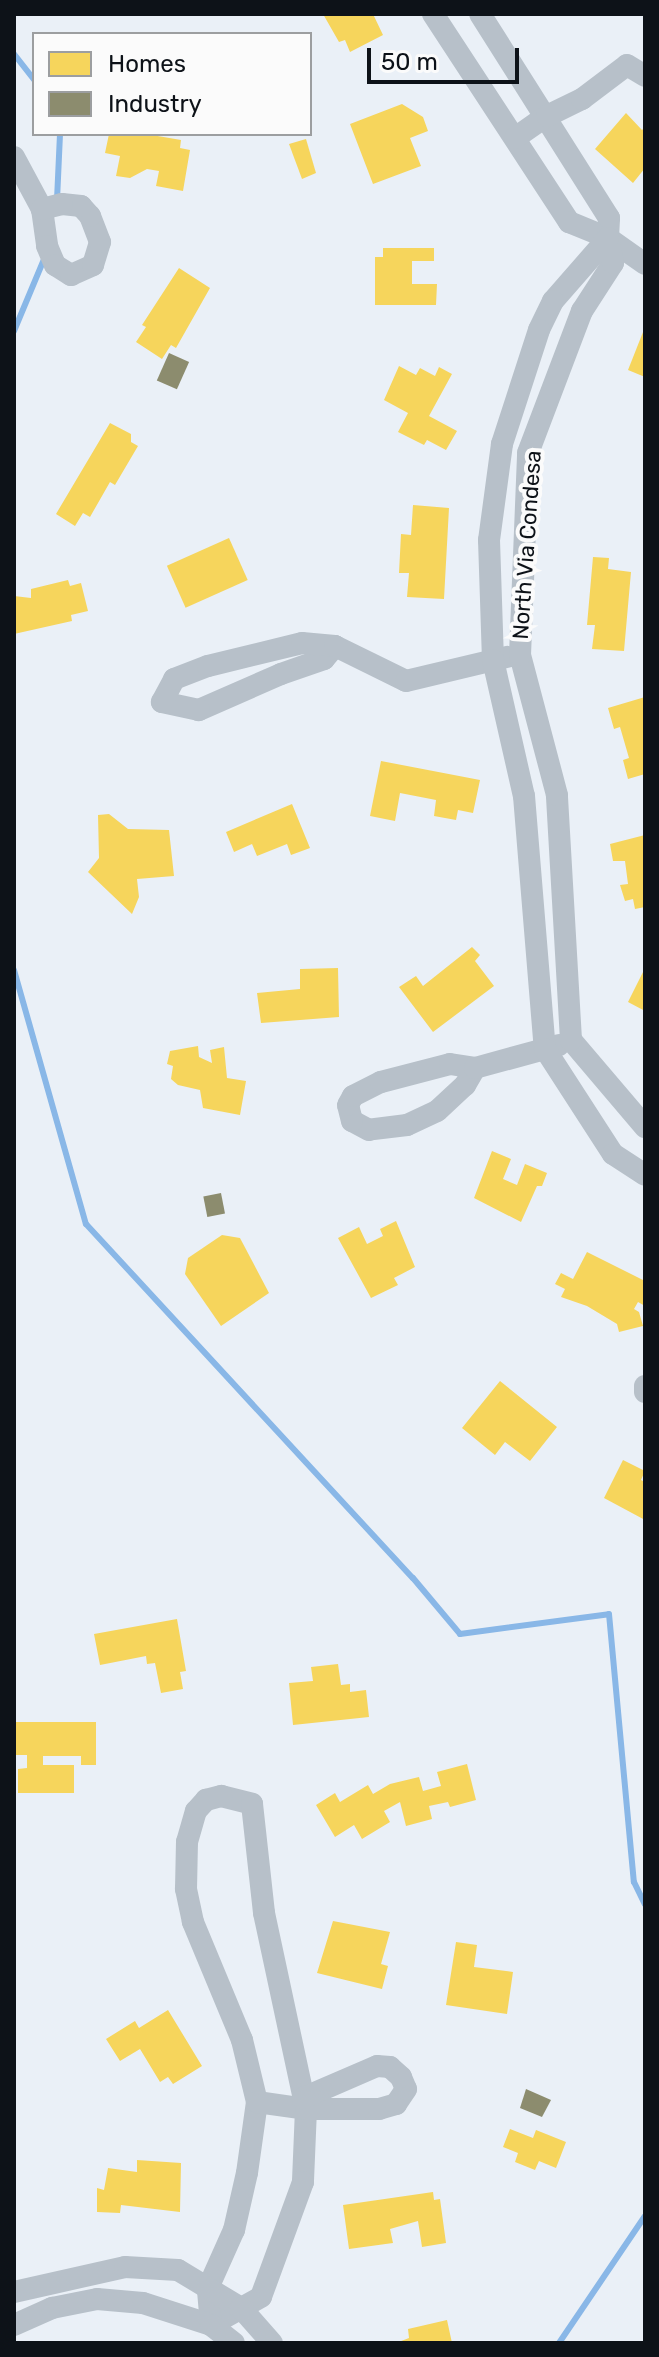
<!DOCTYPE html>
<html>
<head>
<meta charset="utf-8">
<style>
  body { margin:0 }
  #map { position:relative; width:659px; height:2357px; overflow:hidden; background:#eaf0f7; font-family:Rubik,sans-serif }
  div>[style] { position:absolute }
  .homes>* { inset:0; background:#f6d55c; transform-origin:0 0 }
  .industry>* { inset:0; background:#8c8c6e; transform-origin:0 0 }
  .stream>* { height:6px; margin:-3px; padding:0 3px; transform-origin:3px; border-radius:3px; background:#89b7e7 }
  .minor>* { height:22px; margin:-11px; padding:0 11px; transform-origin:11px; border-radius:11px; background:#b7c0c9 }
  span { translate:-50% -50%; white-space:nowrap; text-align:center; line-height:1.15; -webkit-text-stroke:8px #fbfbfb; paint-order:stroke }
  .street-label { font-size:22px; color:#0d1218 }
  .frame { position:absolute; inset:0; border:16px solid #0d1218; pointer-events:none }
  .legend { position:absolute; left:32px; top:32px; width:280px; height:104px; box-sizing:border-box; background:#fbfbfb; border:2px solid #9c9ea0; margin:0; padding:10px 14px; list-style:none; font-size:24px; color:#0d1218 }
  .legend li { display:flex; align-items:center; gap:16px; height:40px }
  .legend b { width:40px; border:2px solid #9c9ea0 }
  .scale { position:absolute; left:367px; top:48px; width:152px; height:36px; box-sizing:border-box; border:4px solid #0d1218; border-top:0; padding-left:10px; font-size:24px; line-height:28px; white-space:nowrap; color:#0d1218; -webkit-text-stroke:6px #fbfbfb; paint-order:stroke }
</style>
</head>
<body>
<div id="map">
  <div class="homes">
    <i style="clip-path:polygon(323px 14px,373px 14px,383px 35px,350px 52px,345px 40px,339px 42px)"></i>
    <i style="clip-path:polygon(402px 104px,423px 117px,428px 131px,410px 138px,421px 166px,373px 184px,350px 124px)"></i>
    <i style="clip-path:polygon(626px 113px,642px 130px,645px 127px,645px 168px,633px 183px,595px 149px)"></i>
    <i style="clip-path:polygon(109px 134px,146px 134px,181px 140px,180px 148px,190px 150px,183px 191px,156px 186px,159px 171px,147px 169px,130px 178px,116px 176px,120px 156px,105px 153px)"></i>
    <i style="clip-path:polygon(306px 139px,316px 173px,302px 179px,289px 144px)"></i>
    <i style="clip-path:polygon(383px 248px,434px 248px,434px 261px,412px 261px,412px 284px,437px 284px,436px 305px,375px 305px,375px 257px,383px 257px)"></i>
    <i style="clip-path:polygon(179px 268px,210px 288px,176px 348px,171px 345px,162px 359px,136px 342px,146px 327px,142px 325px)"></i>
    <i style="clip-path:polygon(645px 327px,645px 377px,628px 370px)"></i>
    <i style="clip-path:polygon(399px 366px,416px 375px,420px 368px,435px 376px,439px 367px,452px 374px,429px 416px,457px 431px,446px 450px,427px 440px,424px 445px,398px 432px,408px 413px,384px 400px)"></i>
    <i style="clip-path:polygon(110px 423px,131px 434px,131px 442px,138px 446px,115px 485px,110px 482px,90px 517px,83px 513px,75px 526px,56px 514px)"></i>
    <i style="clip-path:polygon(413px 505px,449px 508px,444px 599px,407px 597px,409px 573px,399px 573px,401px 534px,411px 535px)"></i>
    <i style="left:229px;top:538px;width:46px;height:68px;rotate:66deg"></i>
    <i style="clip-path:polygon(593px 557px,609px 558px,608px 569px,631px 572px,624px 651px,592px 649px,595px 625px,587px 625px)"></i>
    <i style="clip-path:polygon(68px 580px,70px 586px,81px 583px,88px 611px,71px 615px,72px 621px,14px 634px,14px 596px,31px 598px,31px 589px)"></i>
    <i style="clip-path:polygon(645px 697px,645px 774px,628px 779px,623px 760px,629px 758px,620px 727px,614px 729px,608px 708px)"></i>
    <i style="clip-path:polygon(381px 761px,480px 780px,473px 813px,458px 810px,456px 820px,434px 816px,436px 800px,400px 793px,395px 821px,370px 816px)"></i>
    <i style="clip-path:polygon(292px 804px,310px 848px,291px 855px,287px 844px,257px 856px,252px 844px,234px 852px,226px 832px)"></i>
    <i style="clip-path:polygon(109px 814px,128px 829px,169px 830px,174px 876px,137px 879px,139px 897px,132px 914px,88px 872px,99px 858px,98px 815px)"></i>
    <i style="clip-path:polygon(645px 835px,645px 907px,635px 909px,633px 899px,625px 901px,620px 885px,628px 884px,625px 861px,613px 861px,610px 844px)"></i>
    <i style="clip-path:polygon(472px 947px,480px 955px,475px 961px,494px 986px,433px 1032px,399px 987px,416px 976px,423px 986px)"></i>
    <i style="clip-path:polygon(338px 968px,339px 1017px,261px 1023px,257px 993px,300px 989px,300px 969px)"></i>
    <i style="clip-path:polygon(645px 968px,645px 1011px,628px 1002px)"></i>
    <i style="clip-path:polygon(198px 1046px,199px 1057px,212px 1063px,210px 1050px,224px 1047px,227px 1078px,246px 1081px,240px 1115px,203px 1108px,200px 1090px,178px 1085px,171px 1079px,173px 1066px,167px 1064px,170px 1051px)"></i>
    <i style="clip-path:polygon(492px 1151px,511px 1159px,503px 1179px,517px 1185px,525px 1164px,547px 1173px,542px 1186px,537px 1186px,521px 1222px,474px 1198px)"></i>
    <i style="clip-path:polygon(396px 1221px,415px 1267px,394px 1278px,398px 1285px,371px 1298px,338px 1238px,359px 1227px,367px 1244px,383px 1236px,380px 1229px)"></i>
    <i style="clip-path:polygon(222px 1235px,240px 1238px,269px 1293px,221px 1326px,185px 1274px,188px 1258px)"></i>
    <i style="clip-path:polygon(587px 1252px,645px 1281px,645px 1306px,638px 1302px,634px 1309px,639px 1312px,643px 1326px,619px 1332px,617px 1324px,587px 1306px,561px 1297px,565px 1289px,555px 1284px,561px 1273px,573px 1279px)"></i>
    <i style="clip-path:polygon(500px 1381px,557px 1427px,530px 1461px,505px 1442px,495px 1455px,462px 1428px)"></i>
    <i style="clip-path:polygon(623px 1460px,645px 1471px,641px 1480px,645px 1482px,645px 1520px,604px 1498px)"></i>
    <i style="clip-path:polygon(177px 1619px,186px 1671px,180px 1672px,183px 1689px,161px 1693px,155px 1663px,147px 1664px,146px 1656px,100px 1665px,94px 1634px)"></i>
    <i style="clip-path:polygon(338px 1664px,341px 1685px,350px 1684px,350px 1692px,366px 1690px,369px 1717px,293px 1725px,289px 1683px,313px 1681px,311px 1667px)"></i>
    <i style="clip-path:polygon(14px 1722px,96px 1722px,96px 1765px,81px 1765px,81px 1756px,43px 1756px,43px 1765px,74px 1765px,74px 1793px,18px 1793px,18px 1769px,27px 1768px,27px 1755px,14px 1755px)"></i>
    <i style="clip-path:polygon(467px 1764px,476px 1800px,450px 1807px,448px 1802px,429px 1806px,432px 1819px,406px 1826px,400px 1802px,384px 1811px,390px 1822px,362px 1839px,354px 1825px,335px 1837px,316px 1805px,335px 1793px,340px 1802px,368px 1785px,373px 1794px,390px 1784px,419px 1777px,423px 1791px,441px 1786px,437px 1772px)"></i>
    <i style="clip-path:polygon(333px 1921px,390px 1932px,381px 1964px,388px 1966px,382px 1989px,317px 1973px)"></i>
    <i style="clip-path:polygon(456px 1942px,477px 1945px,474px 1967px,513px 1972px,507px 2014px,446px 2005px)"></i>
    <i style="clip-path:polygon(168px 2010px,202px 2066px,173px 2084px,168px 2077px,160px 2082px,140px 2049px,120px 2061px,106px 2039px,135px 2021px,139px 2028px)"></i>
    <i style="clip-path:polygon(510px 2129px,533px 2138px,536px 2130px,566px 2142px,556px 2168px,539px 2161px,535px 2170px,515px 2162px,518px 2153px,503px 2147px)"></i>
    <i style="clip-path:polygon(137px 2160px,181px 2163px,180px 2212px,121px 2205px,120px 2213px,97px 2212px,97px 2188px,104px 2190px,108px 2168px,137px 2172px)"></i>
    <i style="clip-path:polygon(433px 2192px,434px 2200px,440px 2199px,446px 2243px,422px 2247px,418px 2221px,390px 2229px,393px 2243px,349px 2249px,343px 2205px)"></i>
    <i style="clip-path:polygon(447px 2320px,452px 2343px,396px 2343px,409px 2338px,408px 2329px)"></i>
  </div>
  <div class="industry">
    <i style="left:169px;top:353px;width:22px;height:30px;rotate:24deg"></i>
    <i style="left:221px;top:1193px;width:21px;height:18px;rotate:79deg"></i>
    <i style="clip-path:polygon(526px 2089px,551px 2100px,542px 2117px,520px 2108px)"></i>
  </div>
  <div class="stream">
    <i style="left:14px;top:54px;width:33px;rotate:52deg"></i>
    <i style="left:57px;top:200px;width:66px;rotate:-87.4deg"></i>
    <i style="left:14px;top:331px;width:80px;rotate:-67.3deg"></i>
    <i style="left:14px;top:970px;width:264px;rotate:74.2deg"></i>
    <i style="left:86px;top:1224px;width:482px;rotate:47.3deg"></i>
    <i style="left:413px;top:1578px;width:73px;rotate:50deg"></i>
    <i style="left:460px;top:1634px;width:150px;rotate:-7.6deg"></i>
    <i style="left:609px;top:1614px;width:269px;rotate:84.7deg"></i>
    <i style="left:634px;top:1882px;width:25px;rotate:64deg"></i>
    <i style="left:559px;top:2343px;width:153px;rotate:-55.9deg"></i>
  </div>
  <div class="minor">
    <i style="left:433px;top:14px;width:249px;rotate:56.8deg"></i>
    <i style="left:569px;top:222px;width:42px;rotate:22.3deg"></i>
    <i style="left:608px;top:238px;width:20px;rotate:-87deg"></i>
    <i style="left:609px;top:218px;width:241px;rotate:-122.3deg"></i>
    <i style="left:515px;top:138px;width:39px;rotate:-35deg"></i>
    <i style="left:547px;top:116px;width:39px;rotate:-26deg"></i>
    <i style="left:582px;top:99px;width:56px;rotate:-37.1deg"></i>
    <i style="left:627px;top:65px;width:21px;rotate:31deg"></i>
    <i style="left:14px;top:157px;width:59px;rotate:61.7deg"></i>
    <i style="left:42px;top:209px;width:37px;rotate:82deg"></i>
    <i style="left:47px;top:246px;width:21px;rotate:67deg"></i>
    <i style="left:55px;top:265px;width:19px;rotate:32deg"></i>
    <i style="left:71px;top:275px;width:24px;rotate:-24deg"></i>
    <i style="left:93px;top:265px;width:24px;rotate:-73deg"></i>
    <i style="left:100px;top:242px;width:28px;rotate:-111deg"></i>
    <i style="left:90px;top:216px;width:13px;rotate:-132deg"></i>
    <i style="left:81px;top:206px;width:19px;rotate:-174deg"></i>
    <i style="left:62px;top:204px;width:21px;rotate:166deg"></i>
    <i style="left:608px;top:238px;width:45px;rotate:35.1deg"></i>
    <i style="left:335px;top:646px;width:17px;rotate:130deg"></i>
    <i style="left:324px;top:659px;width:46px;rotate:160.8deg"></i>
    <i style="left:281px;top:674px;width:90px;rotate:156.3deg"></i>
    <i style="left:199px;top:710px;width:38px;rotate:-168deg"></i>
    <i style="left:162px;top:702px;width:26px;rotate:-62deg"></i>
    <i style="left:174px;top:679px;width:36px;rotate:-21deg"></i>
    <i style="left:208px;top:666px;width:97px;rotate:-13.7deg"></i>
    <i style="left:302px;top:643px;width:33px;rotate:5deg"></i>
    <i style="left:335px;top:646px;width:79px;rotate:26.2deg"></i>
    <i style="left:406px;top:681px;width:104px;rotate:-13.4deg"></i>
    <i style="left:475px;top:1068px;width:20px;rotate:120deg"></i>
    <i style="left:465px;top:1085px;width:38px;rotate:137deg"></i>
    <i style="left:437px;top:1111px;width:33px;rotate:155deg"></i>
    <i style="left:407px;top:1125px;width:38px;rotate:173deg"></i>
    <i style="left:369px;top:1130px;width:19px;rotate:-152deg"></i>
    <i style="left:352px;top:1121px;width:16px;rotate:-104deg"></i>
    <i style="left:348px;top:1105px;width:10px;rotate:-61deg"></i>
    <i style="left:353px;top:1096px;width:31px;rotate:-27deg"></i>
    <i style="left:381px;top:1082px;width:71px;rotate:-14.6deg"></i>
    <i style="left:450px;top:1064px;width:25px;rotate:9deg"></i>
    <i style="left:475px;top:1068px;width:87px;rotate:-15.3deg"></i>
    <i style="left:645px;top:1127px;width:114px;rotate:-130.4deg"></i>
    <i style="left:571px;top:1040px;width:245px;rotate:-93.3deg"></i>
    <i style="left:557px;top:795px;width:145px;rotate:-104.8deg"></i>
    <i style="left:520px;top:655px;width:202px;rotate:-87.7deg"></i>
    <i style="left:528px;top:453px;width:152px;rotate:-69.2deg"></i>
    <i style="left:582px;top:311px;width:57px;rotate:-57.1deg"></i>
    <i style="left:613px;top:263px;width:25px;rotate:-101deg"></i>
    <i style="left:608px;top:238px;width:84px;rotate:131.1deg"></i>
    <i style="left:553px;top:301px;width:32px;rotate:116deg"></i>
    <i style="left:539px;top:330px;width:120px;rotate:108deg"></i>
    <i style="left:502px;top:444px;width:97px;rotate:97.7deg"></i>
    <i style="left:489px;top:540px;width:120px;rotate:88.1deg"></i>
    <i style="left:493px;top:660px;width:139px;rotate:77.2deg"></i>
    <i style="left:524px;top:796px;width:254px;rotate:85.3deg"></i>
    <i style="left:545px;top:1049px;width:125px;rotate:57.1deg"></i>
    <i style="left:613px;top:1154px;width:38px;rotate:33deg"></i>
    <i style="left:645px;top:1386px;width:6px;rotate:90deg"></i>
    <i style="left:221px;top:1796px;width:32px;rotate:14deg"></i>
    <i style="left:252px;top:1804px;width:110px;rotate:83.7deg"></i>
    <i style="left:264px;top:1913px;width:200px;rotate:77.9deg"></i>
    <i style="left:306px;top:2109px;width:73px;rotate:92.4deg"></i>
    <i style="left:303px;top:2182px;width:122px;rotate:110.1deg"></i>
    <i style="left:261px;top:2297px;width:57px;rotate:150.8deg"></i>
    <i style="left:211px;top:2325px;width:37px;rotate:-95deg"></i>
    <i style="left:208px;top:2288px;width:64px;rotate:-65.9deg"></i>
    <i style="left:234px;top:2230px;width:58px;rotate:-77.2deg"></i>
    <i style="left:247px;top:2173px;width:72px;rotate:-82deg"></i>
    <i style="left:257px;top:2102px;width:64px;rotate:-103.6deg"></i>
    <i style="left:242px;top:2040px;width:128px;rotate:-112.6deg"></i>
    <i style="left:193px;top:1922px;width:34px;rotate:-102deg"></i>
    <i style="left:186px;top:1889px;width:47px;rotate:-88.8deg"></i>
    <i style="left:187px;top:1842px;width:32px;rotate:-74deg"></i>
    <i style="left:196px;top:1811px;width:15px;rotate:-48deg"></i>
    <i style="left:206px;top:1800px;width:16px;rotate:-15deg"></i>
    <i style="left:257px;top:2102px;width:49px;rotate:8.1deg"></i>
    <i style="left:306px;top:2109px;width:73px"></i>
    <i style="left:379px;top:2109px;width:18px;rotate:-16deg"></i>
    <i style="left:396px;top:2104px;width:18px;rotate:-56deg"></i>
    <i style="left:406px;top:2089px;width:13px;rotate:-113deg"></i>
    <i style="left:401px;top:2077px;width:15px;rotate:-138deg"></i>
    <i style="left:390px;top:2067px;width:13px;rotate:-176deg"></i>
    <i style="left:377px;top:2066px;width:81px;rotate:156.6deg"></i>
    <i style="left:14px;top:2292px;width:114px;rotate:-12.7deg"></i>
    <i style="left:125px;top:2267px;width:53px;rotate:3.2deg"></i>
    <i style="left:178px;top:2270px;width:74px;rotate:31.1deg"></i>
    <i style="left:241px;top:2308px;width:47px;rotate:48.5deg"></i>
    <i style="left:14px;top:2325px;width:42px;rotate:-24.1deg"></i>
    <i style="left:52px;top:2308px;width:46px;rotate:-11.3deg"></i>
    <i style="left:97px;top:2299px;width:46px;rotate:5deg"></i>
    <i style="left:143px;top:2303px;width:71px;rotate:17.9deg"></i>
    <i style="left:211px;top:2325px;width:29px;rotate:38deg"></i>
  </div>
  <div class="street-label">
    <span style="left:527px;top:545px;rotate:-86deg">North Via Condesa</span>
  </div>
  <div class="frame"></div>
  <ul class="legend">
  <li><b style="height:22px;background:#f6d55c"></b>Homes</li>
  <li><b style="height:22px;background:#8c8c6e"></b>Industry</li>
  </ul>
  <div class="scale">50 m</div>
</div>
</body>
</html>
